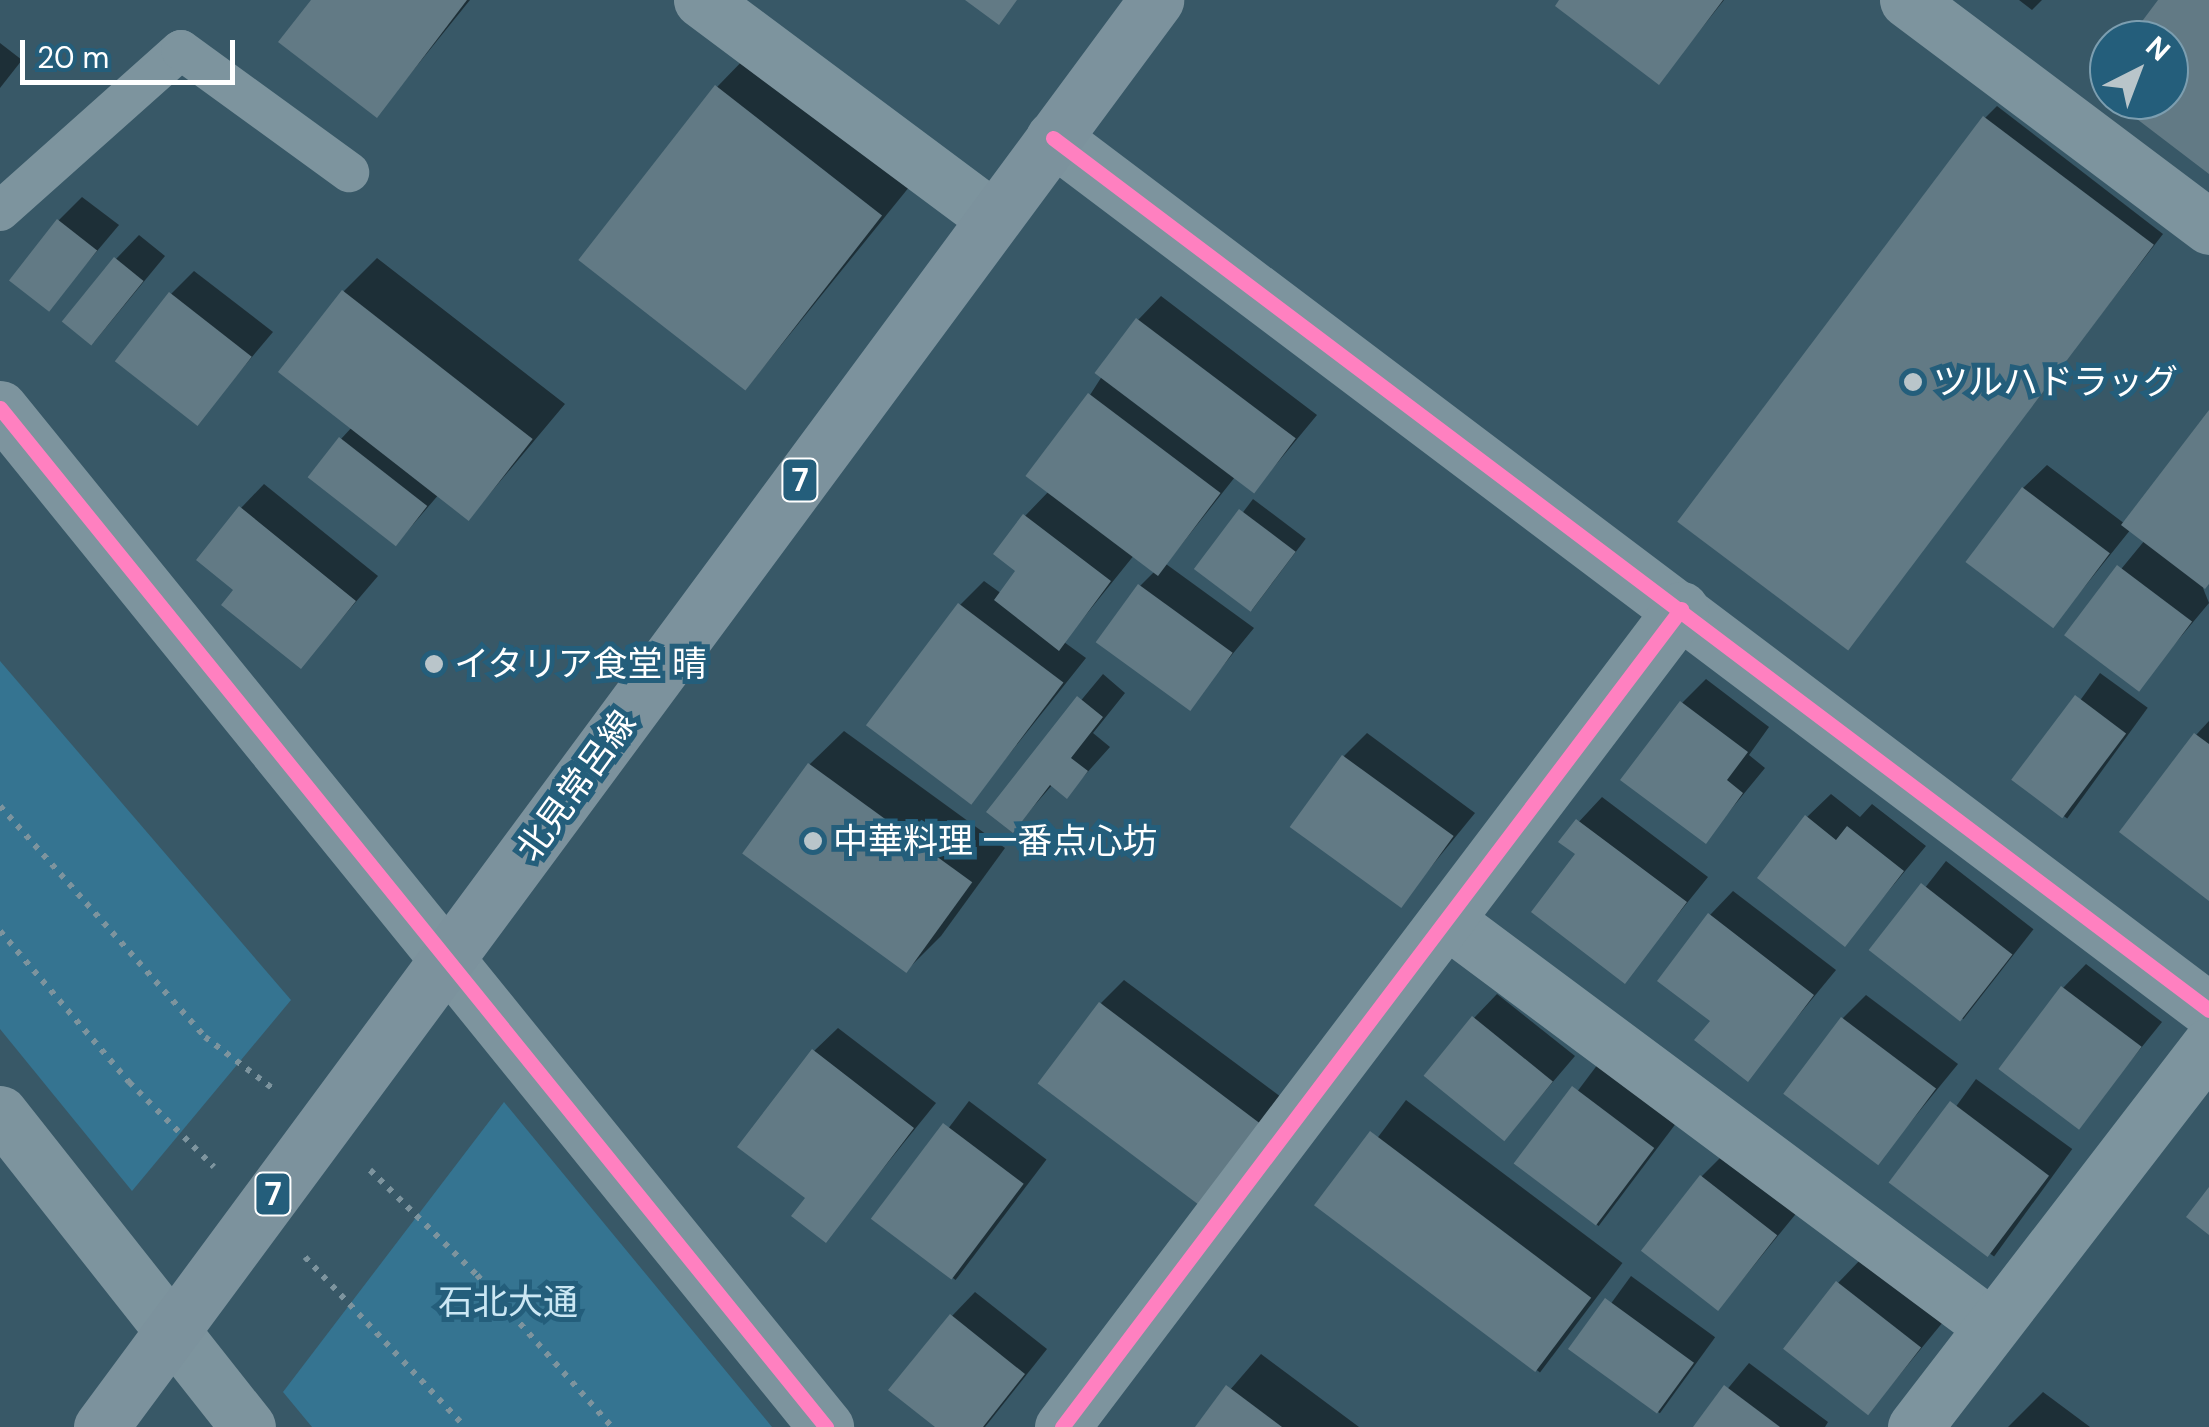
<!DOCTYPE html>
<html>
<head>
<meta charset="utf-8">
<style>
  body { margin:0 }
  #map { position:relative; width:2209px; height:1427px; overflow:hidden; background:#385867; font-family:"DM Sans","Noto Sans JP",sans-serif }
  div>[style] { position:absolute }
  .green>* { inset:0; background:#357491 }
  .shadow>* { inset:0; background:#0007; transform-origin:0 0 }
  .building>* { inset:0; background:#627a85; transform-origin:0 0 }
  .path>* { height:6px; margin-top:-3px; transform-origin:0; background:repeating-linear-gradient(90deg,#7d949e 0 5px,transparent 0 13px) }
  .lane>* { height:40px; margin:-20px; padding:0 20px; transform-origin:20px; border-radius:20px; background:#7d949e }
  .street>* { height:55px; margin:-27.5px; padding:0 27.5px; transform-origin:27.5px; border-radius:27.5px; background:#7d949e }
  .primary>* { height:55px; margin:-27.5px; padding:0 27.5px; transform-origin:27.5px; border-radius:27.5px; background:#7c929d }
  .cycleway>* { height:15px; margin:-7.5px; padding:0 7.5px; transform-origin:7.5px; border-radius:7.5px; background:#ff80c0 }
  .dots>* { width:28px; height:28px; translate:-50% -50%; box-sizing:border-box; border:5px solid #245e7b; border-radius:50% }
  span { translate:-50% -50%; white-space:nowrap; text-align:center; line-height:1.15; -webkit-text-stroke:10px #245e7b; paint-order:stroke }
  .shield-label span { padding:2px 8px; background:#245e7b; border:2px solid; border-radius:8px; -webkit-text-stroke-width:0 }
  .shield-label { font-size:32px; color:#fff; font-weight:700 }
  .poi-label { font-size:35px; color:#fff }
  .left { translate:0 -50%; text-align:left }
  .street-label { font-size:35px; color:#fff }
  .park-label { font-size:35px; color:#cbe7f4 }
  .north { position:absolute; left:2089px; top:20px; width:100px; height:100px; box-sizing:border-box; background:#245e7b; border:2px solid #7c9eb0; border-radius:50%; rotate:42deg; font-size:28px; font-weight:700; line-height:40px; text-align:center; color:#fff }
  .north::after { content:''; display:block; margin:auto; width:35px; height:45px; background:#b9c5ca; clip-path:polygon(50% 0,100% 100%,50% 72%,0 100%) }
  .scale { position:absolute; left:20px; top:40px; width:215px; height:45px; box-sizing:border-box; border:5px solid #fff; border-top:0; padding-left:12px; font-size:30px; line-height:35px; white-space:nowrap; color:#fff; -webkit-text-stroke:8px #245e7b; paint-order:stroke }
</style>
</head>
<body>
<div id="map">
  <div class="green">
    <i style="clip-path:polygon(0 661px,291px 1000px,132px 1191px,0 1029px)"></i>
    <i style="clip-path:polygon(504px 1102px,772px 1427px,312px 1427px,283px 1392px)"></i>
  </div>
  <div class="shadow">
    <i style="clip-path:polygon(314px 0,470px 0,377px 115px)"></i>
    <i style="clip-path:polygon(1562px 0,1724px 0,1659px 82px)"></i>
    <i style="clip-path:polygon(2019px 0,2042px 0,2032px 10px)"></i>
    <i style="clip-path:polygon(0 43px,22px 60px,0 88px)"></i>
    <i style="clip-path:polygon(750px 53px,914px 181px,748px 386px,583px 260px,717px 87px)"></i>
    <i style="clip-path:polygon(2109px 70px,2109px 94px,2097px 85px)"></i>
    <i style="clip-path:polygon(1997px 106px,2163px 234px,1853px 635px,1985px 118px)"></i>
    <i style="clip-path:polygon(82px 197px,119px 225px,49px 308px,59px 220px)"></i>
    <i style="clip-path:polygon(139px 235px,165px 256px,94px 342px,116px 259px)"></i>
    <i style="clip-path:polygon(377px 258px,565px 404px,471px 516px,440px 493px,398px 542px,341px 439px,353px 426px,344px 291px)"></i>
    <i style="clip-path:polygon(194px 271px,273px 332px,197px 422px,171px 294px)"></i>
    <i style="clip-path:polygon(1161px 296px,1317px 415px,1254px 491px,1235px 477px,1166px 564px,1254px 628px,1189px 707px,1140px 586px,1156px 570px,1135px 554px,1064px 642px,1086px 658px,971px 802px,960px 605px,984px 581px,1002px 594px,1019px 571px,1025px 516px,1050px 490px,1090px 395px,1138px 320px)"></i>
    <i style="clip-path:polygon(2209px 414px,2209px 582px,2203px 588px,2209px 603px,2138px 688px,2067px 635px,2145px 540px,2131px 529px,2053px 626px,2023px 488px,2047px 465px,2125px 524px)"></i>
    <i style="clip-path:polygon(264px 484px,378px 576px,301px 666px,236px 589px,241px 508px)"></i>
    <i style="left:1253px;top:499px;width:66px;height:89px;rotate:37deg"></i>
    <i style="left:2100px;top:673px;width:59px;height:137px;rotate:36deg"></i>
    <i style="clip-path:polygon(1103px 674px,1125px 693px,1093px 733px,1110px 747px,1067px 795px,1053px 784px,1013px 830px,989px 811px)"></i>
    <i style="clip-path:polygon(1706px 679px,1769px 727px,1749px 755px,1765px 768px,1705px 841px,1682px 703px)"></i>
    <i style="clip-path:polygon(2209px 721px,2209px 898px,2196px 735px)"></i>
    <i style="clip-path:polygon(844px 731px,1005px 848px,941px 936px,908px 969px,746px 853px,810px 764px)"></i>
    <i style="clip-path:polygon(1367px 733px,1475px 813px,1399px 906px,1344px 756px)"></i>
    <i style="clip-path:polygon(1831px 794px,1860px 817px,1872px 804px,1926px 846px,1845px 943px,1807px 817px)"></i>
    <i style="clip-path:polygon(1602px 797px,1708px 877px,1624px 981px,1578px 853px,1561px 841px)"></i>
    <i style="left:1946px;top:861px;width:111px;height:114px;rotate:38deg"></i>
    <i style="clip-path:polygon(1733px 891px,1836px 970px,1747px 1078px,1713px 1020px,1710px 915px)"></i>
    <i style="clip-path:polygon(2086px 964px,2162px 1022px,2078px 1126px,2063px 988px)"></i>
    <i style="clip-path:polygon(1124px 980px,1293px 1106px,1232px 1187px,1101px 1003px)"></i>
    <i style="clip-path:polygon(1497px 994px,1575px 1056px,1505px 1138px,1474px 1018px)"></i>
    <i style="clip-path:polygon(1866px 995px,1958px 1064px,1877px 1163px,1843px 1018px)"></i>
    <i style="clip-path:polygon(838px 1028px,936px 1103px,826px 1239px,808px 1197px,814px 1051px)"></i>
    <i style="left:1598px;top:1064px;width:98px;height:129px;rotate:37deg"></i>
    <i style="left:1976px;top:1079px;width:119px;height:133px;rotate:36deg"></i>
    <i style="left:1406px;top:1100px;width:271px;height:137px;rotate:37deg"></i>
    <i style="left:969px;top:1101px;width:97px;height:151px;rotate:37deg"></i>
    <i style="clip-path:polygon(1725px 1153px,1799px 1210px,1720px 1307px,1702px 1176px)"></i>
    <i style="clip-path:polygon(1861px 1259px,1943px 1322px,1869px 1412px,1838px 1283px)"></i>
    <i style="left:1631px;top:1276px;width:104px;height:94px;rotate:36deg"></i>
    <i style="clip-path:polygon(975px 1292px,1047px 1349px,985px 1427px,939px 1427px,952px 1316px)"></i>
    <i style="clip-path:polygon(1261px 1354px,1359px 1427px,1198px 1427px)"></i>
    <i style="clip-path:polygon(1749px 1363px,1828px 1422px,1825px 1427px,1696px 1427px)"></i>
    <i style="clip-path:polygon(2043px 1392px,2090px 1427px,2008px 1427px)"></i>
  </div>
  <div class="building">
    <i style="clip-path:polygon(311px 0,467px 0,377px 118px,278px 42px)"></i>
    <i style="clip-path:polygon(965px 0,1017px 0,999px 25px)"></i>
    <i style="clip-path:polygon(1559px 0,1723px 0,1659px 85px,1555px 6px)"></i>
    <i style="clip-path:polygon(2158px 0,2209px 0,2209px 174px,2112px 100px,2169px 100px,2169px 40px,2128px 40px)"></i>
    <i style="left:715px;top:85px;width:212px;height:222px;rotate:38deg"></i>
    <i style="left:1983px;top:116px;width:214px;height:508px;rotate:37deg"></i>
    <i style="left:57px;top:219px;width:51px;height:78px;rotate:38deg"></i>
    <i style="left:114px;top:257px;width:38px;height:83px;rotate:39deg"></i>
    <i style="left:342px;top:290px;width:242px;height:104px;rotate:38deg"></i>
    <i style="left:169px;top:292px;width:105px;height:88px;rotate:38deg"></i>
    <i style="left:1136px;top:318px;width:200px;height:69px;rotate:37deg"></i>
    <i style="left:1088px;top:393px;width:166px;height:104px;rotate:37deg"></i>
    <i style="clip-path:polygon(2209px 410px,2209px 584px,2205px 589px,2121px 525px)"></i>
    <i style="left:339px;top:437px;width:112px;height:51px;rotate:38deg"></i>
    <i style="left:2022px;top:487px;width:110px;height:94px;rotate:37deg"></i>
    <i style="clip-path:polygon(239px 506px,356px 601px,301px 669px,221px 605px,233px 590px,196px 560px)"></i>
    <i style="left:1239px;top:509px;width:71px;height:75px;rotate:37deg"></i>
    <i style="clip-path:polygon(1023px 514px,1111px 581px,1059px 651px,994px 600px,1015px 571px,993px 554px)"></i>
    <i style="left:2117px;top:565px;width:94px;height:88px;rotate:37deg"></i>
    <i style="left:1138px;top:584px;width:117px;height:72px;rotate:36deg"></i>
    <i style="left:958px;top:603px;width:132px;height:153px;rotate:37deg"></i>
    <i style="left:2075px;top:695px;width:64px;height:106px;rotate:37deg"></i>
    <i style="clip-path:polygon(1077px 696px,1103px 717px,1071px 758px,1088px 771px,1067px 799px,1050px 785px,1013px 833px,986px 812px)"></i>
    <i style="clip-path:polygon(1680px 701px,1748px 752px,1727px 780px,1743px 793px,1706px 844px,1620px 780px)"></i>
    <i style="clip-path:polygon(2194px 733px,2209px 744px,2209px 901px,2119px 832px)"></i>
    <i style="left:1342px;top:755px;width:138px;height:89px;rotate:36deg"></i>
    <i style="left:808px;top:763px;width:203px;height:112px;rotate:36deg"></i>
    <i style="clip-path:polygon(1805px 815px,1836px 840px,1847px 826px,1904px 871px,1845px 947px,1757px 878px)"></i>
    <i style="clip-path:polygon(1576px 819px,1687px 902px,1625px 984px,1531px 912px,1575px 854px,1558px 842px)"></i>
    <i style="left:1921px;top:883px;width:116px;height:85px;rotate:38deg"></i>
    <i style="clip-path:polygon(1708px 913px,1814px 995px,1748px 1082px,1694px 1040px,1710px 1021px,1657px 981px)"></i>
    <i style="left:2061px;top:986px;width:101px;height:104px;rotate:37deg"></i>
    <i style="left:1099px;top:1002px;width:215px;height:102px;rotate:37deg"></i>
    <i style="left:1472px;top:1016px;width:104px;height:77px;rotate:39deg"></i>
    <i style="left:1841px;top:1017px;width:119px;height:96px;rotate:37deg"></i>
    <i style="clip-path:polygon(812px 1049px,914px 1128px,826px 1243px,791px 1216px,805px 1198px,737px 1147px)"></i>
    <i style="left:1572px;top:1086px;width:103px;height:97px;rotate:37deg"></i>
    <i style="left:1950px;top:1101px;width:124px;height:102px;rotate:37deg"></i>
    <i style="left:943px;top:1123px;width:101px;height:120px;rotate:37deg"></i>
    <i style="left:1370px;top:1131px;width:277px;height:93px;rotate:37deg"></i>
    <i style="left:1700px;top:1175px;width:98px;height:96px;rotate:38deg"></i>
    <i style="clip-path:polygon(2209px 1187px,2209px 1235px,2186px 1217px)"></i>
    <i style="left:1836px;top:1281px;width:108px;height:86px;rotate:38deg"></i>
    <i style="left:1605px;top:1298px;width:110px;height:63px;rotate:36deg"></i>
    <i style="clip-path:polygon(950px 1314px,1025px 1374px,983px 1427px,935px 1427px,888px 1390px)"></i>
    <i style="clip-path:polygon(1226px 1385px,1282px 1427px,1195px 1427px)"></i>
    <i style="clip-path:polygon(1724px 1385px,1780px 1427px,1693px 1427px)"></i>
  </div>
  <div class="path">
    <i style="left:0;top:806px;width:309px;rotate:48.4deg"></i>
    <i style="left:205px;top:1037px;width:84px;rotate:37.3deg"></i>
    <i style="left:0;top:931px;width:199px;rotate:49.5deg"></i>
    <i style="left:129px;top:1082px;width:120px;rotate:45deg"></i>
    <i style="left:370px;top:1170px;width:150px;rotate:44.5deg"></i>
    <i style="left:477px;top:1275px;width:203px;rotate:48.4deg"></i>
    <i style="left:305px;top:1257px;width:233px;rotate:46.7deg"></i>
  </div>
  <div class="lane">
    <i style="left:0;top:211px;width:242px;rotate:-41.7deg"></i>
    <i style="left:181px;top:50px;width:208px;rotate:36deg"></i>
  </div>
  <div class="street">
    <i style="left:701px;top:0;width:364px;rotate:36.7deg"></i>
    <i style="left:1907px;top:0;width:378px;rotate:36.9deg"></i>
    <i style="left:1053px;top:138px;width:1448px;rotate:37.03deg"></i>
    <i style="left:0;top:408px;width:1312px;rotate:50.97deg"></i>
    <i style="left:1446px;top:920px;width:680px;rotate:36.68deg"></i>
    <i style="left:0;top:1113px;width:400px;rotate:51.7deg"></i>
    <i style="left:1062px;top:1427px;width:1026px;rotate:-52.88deg"></i>
    <i style="left:1915px;top:1427px;width:482px;rotate:-52.4deg"></i>
  </div>
  <div class="primary">
    <i style="left:101px;top:1427px;width:1775px;rotate:-53.52deg"></i>
  </div>
  <div class="cycleway">
    <i style="left:1053px;top:138px;width:1448px;rotate:37.03deg"></i>
    <i style="left:0;top:408px;width:1312px;rotate:50.97deg"></i>
    <i style="left:1062px;top:1427px;width:1026px;rotate:-52.88deg"></i>
  </div>
  <div class="dots">
    <i style="left:1913px;top:382px;background:#b9c5ca"></i>
    <i style="left:434px;top:664px;background:#b9c5ca"></i>
    <i style="left:813px;top:841px;background:#b9c5ca"></i>
  </div>
  <div class="shield-label">
    <span style="left:800px;top:480px">7</span>
    <span style="left:273px;top:1194px">7</span>
  </div>
  <div class="poi-label">
    <span class="left" style="left:1933px;top:382px">ツルハドラッグ</span>
    <span class="left" style="left:454px;top:664px">イタリア食堂 晴</span>
    <span class="left" style="left:833px;top:841px">中華料理 一番点心坊</span>
  </div>
  <div class="street-label">
    <span style="left:576px;top:786px;rotate:-54deg">北見常呂線</span>
  </div>
  <div class="park-label">
    <span style="left:508px;top:1302px">石北大通</span>
  </div>
  <div class="north">N</div>
  <div class="scale">20 m</div>
</div>
</body>
</html>
